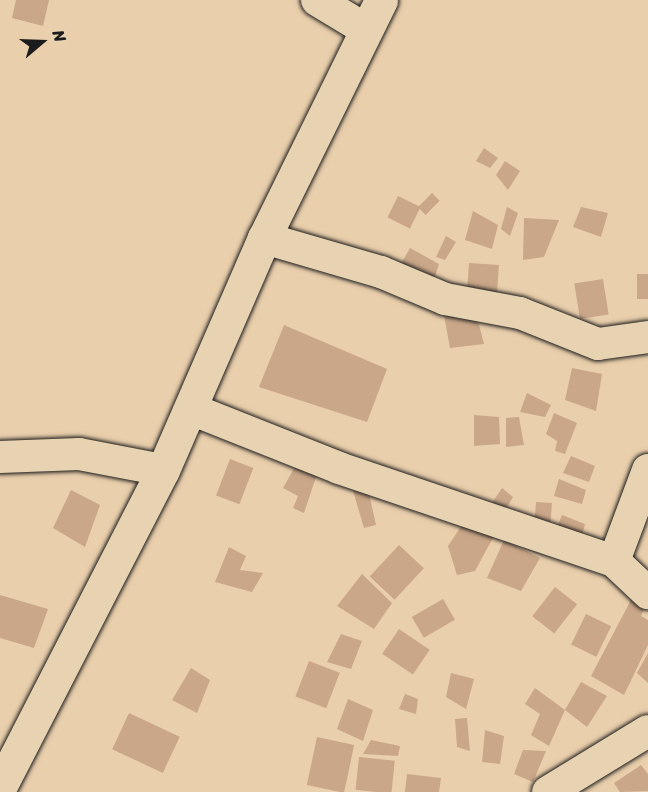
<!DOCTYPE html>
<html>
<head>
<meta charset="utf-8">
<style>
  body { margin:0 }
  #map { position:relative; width:648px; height:792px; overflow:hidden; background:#eacfac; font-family:Sriracha,sans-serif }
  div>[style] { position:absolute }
  .building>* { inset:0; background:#caa788; transform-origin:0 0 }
  .roads { filter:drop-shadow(0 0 2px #1c1c1c) drop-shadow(0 0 2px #1c1c1c) }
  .street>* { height:32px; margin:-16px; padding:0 16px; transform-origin:16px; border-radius:16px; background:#e7d3b1 }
  .secondary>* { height:33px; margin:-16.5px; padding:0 16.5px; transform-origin:16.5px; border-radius:16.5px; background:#e7d3b1 }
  span { translate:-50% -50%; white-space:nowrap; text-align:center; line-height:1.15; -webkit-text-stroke:6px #e7d3b1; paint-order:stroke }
  .north { position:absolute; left:12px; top:12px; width:60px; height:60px; -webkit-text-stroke:4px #e7d3b1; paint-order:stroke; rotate:71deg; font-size:16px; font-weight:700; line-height:24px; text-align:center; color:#1c1c1c }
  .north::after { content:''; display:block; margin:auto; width:21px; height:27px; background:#1c1c1c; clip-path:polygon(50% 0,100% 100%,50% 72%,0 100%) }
</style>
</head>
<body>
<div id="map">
  <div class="building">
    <i style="clip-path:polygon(16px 0,49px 0,43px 26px,12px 18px)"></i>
    <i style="clip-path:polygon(484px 148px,498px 158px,490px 168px,476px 161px)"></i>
    <i style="clip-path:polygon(505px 161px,520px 171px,508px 190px,496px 175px)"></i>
    <i style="left:432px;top:193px;width:11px;height:20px;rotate:45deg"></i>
    <i style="left:398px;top:196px;width:25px;height:24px;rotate:26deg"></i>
    <i style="clip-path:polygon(507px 207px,518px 213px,510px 236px,501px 229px)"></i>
    <i style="clip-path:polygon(581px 207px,608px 213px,601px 237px,573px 227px)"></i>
    <i style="clip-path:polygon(473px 211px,498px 225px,492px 249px,465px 240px)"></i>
    <i style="clip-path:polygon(524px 218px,559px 220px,544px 257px,523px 260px)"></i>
    <i style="clip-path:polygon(446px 236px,456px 242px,445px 260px,436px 257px)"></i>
    <i style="clip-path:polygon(410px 248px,439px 264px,432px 286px,397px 271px)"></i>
    <i style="left:469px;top:263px;width:30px;height:34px;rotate:4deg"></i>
    <i style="left:637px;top:274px;width:11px;height:25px"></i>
    <i style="left:603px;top:279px;width:36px;height:29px;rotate:81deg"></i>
    <i style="clip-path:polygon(476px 313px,484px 344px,450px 348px,444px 315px)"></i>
    <i style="clip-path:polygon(284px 325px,387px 369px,367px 422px,259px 387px)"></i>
    <i style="clip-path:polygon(572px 368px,602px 374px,596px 411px,565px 400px)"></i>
    <i style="clip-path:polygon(527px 393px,551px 405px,545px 417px,520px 412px)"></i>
    <i style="clip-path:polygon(554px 413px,577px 423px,565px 454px,555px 451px,557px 441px,546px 434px)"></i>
    <i style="clip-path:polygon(474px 415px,499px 417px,500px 444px,474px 446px)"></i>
    <i style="clip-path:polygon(519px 417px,524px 445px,506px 447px,506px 418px)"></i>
    <i style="clip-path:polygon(571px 456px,595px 466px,589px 482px,563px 473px)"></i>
    <i style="left:230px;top:459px;width:25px;height:39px;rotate:21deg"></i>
    <i style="clip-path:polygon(296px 465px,318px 471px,304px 513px,293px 508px,298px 496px,283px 488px)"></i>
    <i style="clip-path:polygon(559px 479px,586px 490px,582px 504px,554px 496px)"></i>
    <i style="clip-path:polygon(502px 488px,513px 497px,502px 516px,488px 509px)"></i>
    <i style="clip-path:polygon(368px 489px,376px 525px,364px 528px,353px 491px)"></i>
    <i style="clip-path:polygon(71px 490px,100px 505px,85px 547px,53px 528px)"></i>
    <i style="left:536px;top:502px;width:16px;height:30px;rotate:4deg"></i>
    <i style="clip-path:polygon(562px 515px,585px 524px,580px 544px,554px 535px)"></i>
    <i style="clip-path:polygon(466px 519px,494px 536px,475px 571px,457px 575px,448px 546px)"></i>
    <i style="clip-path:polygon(504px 540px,540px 558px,521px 591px,487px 578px)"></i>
    <i style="left:399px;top:545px;width:34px;height:43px;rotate:43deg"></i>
    <i style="clip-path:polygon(229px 547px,246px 556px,240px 570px,263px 573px,252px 592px,215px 582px)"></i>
    <i style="clip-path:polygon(362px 574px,392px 603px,374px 629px,337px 606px)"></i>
    <i style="left:555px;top:587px;width:28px;height:37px;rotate:38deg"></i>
    <i style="clip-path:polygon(0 595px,48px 609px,34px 648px,0 638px)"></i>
    <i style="clip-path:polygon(633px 596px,647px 602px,641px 616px,648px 620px,648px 645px,624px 695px,591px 676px)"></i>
    <i style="left:443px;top:599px;width:24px;height:36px;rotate:60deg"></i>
    <i style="left:586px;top:614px;width:28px;height:34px;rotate:26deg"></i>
    <i style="left:399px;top:629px;width:37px;height:30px;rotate:34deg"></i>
    <i style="clip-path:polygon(341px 634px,362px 641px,351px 669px,327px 662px)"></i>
    <i style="clip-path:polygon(648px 653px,648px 683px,637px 673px)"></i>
    <i style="left:309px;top:661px;width:33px;height:38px;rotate:21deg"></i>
    <i style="clip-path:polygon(191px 668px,210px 680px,197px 713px,172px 700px)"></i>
    <i style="clip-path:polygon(451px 673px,474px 679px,466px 709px,446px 697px)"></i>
    <i style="clip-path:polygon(581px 682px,607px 696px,587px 727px,565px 710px)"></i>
    <i style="clip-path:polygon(535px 688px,565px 710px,549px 746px,531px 735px,540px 714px,525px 704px)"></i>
    <i style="clip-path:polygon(405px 694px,418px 699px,416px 714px,399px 709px)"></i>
    <i style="clip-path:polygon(348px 699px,373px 710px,363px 741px,337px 729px)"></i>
    <i style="left:129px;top:713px;width:56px;height:40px;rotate:25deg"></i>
    <i style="clip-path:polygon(467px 718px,470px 751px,457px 747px,455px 719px)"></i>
    <i style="clip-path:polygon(485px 730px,504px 736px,500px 764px,482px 762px)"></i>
    <i style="left:317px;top:737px;width:38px;height:49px;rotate:12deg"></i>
    <i style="clip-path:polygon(371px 740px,400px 746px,398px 756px,363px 754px)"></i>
    <i style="clip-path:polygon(523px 750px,546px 751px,533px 782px,514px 774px)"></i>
    <i style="left:359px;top:757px;width:36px;height:33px;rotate:6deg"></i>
    <i style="clip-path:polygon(641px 765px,648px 774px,648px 791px,620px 792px,614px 783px)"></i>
    <i style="clip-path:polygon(407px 774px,441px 778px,439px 792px,405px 792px)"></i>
  </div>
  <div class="roads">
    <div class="street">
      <i style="left:317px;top:0;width:56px;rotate:31.1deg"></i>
      <i style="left:264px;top:238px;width:122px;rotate:16.2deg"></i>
      <i style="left:381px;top:272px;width:69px;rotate:22.9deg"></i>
      <i style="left:445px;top:299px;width:76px;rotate:10.6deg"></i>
      <i style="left:520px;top:313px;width:84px;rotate:21.7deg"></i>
      <i style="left:598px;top:344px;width:50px;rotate:-8deg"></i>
      <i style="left:191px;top:409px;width:159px;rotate:21.7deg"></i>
      <i style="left:339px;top:468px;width:290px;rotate:18.7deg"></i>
      <i style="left:614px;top:561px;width:47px;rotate:43.3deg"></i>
      <i style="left:0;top:457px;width:79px;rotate:-2.2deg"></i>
      <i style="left:79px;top:454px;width:86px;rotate:10.8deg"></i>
      <i style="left:614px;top:561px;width:97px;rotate:-69.5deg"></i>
      <i style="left:548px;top:792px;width:117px;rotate:-31.4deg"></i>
    </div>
    <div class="secondary">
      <i style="left:0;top:787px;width:356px;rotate:-62.8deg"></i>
      <i style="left:163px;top:470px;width:253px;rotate:-66.5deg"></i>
      <i style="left:264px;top:238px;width:265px;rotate:-63.8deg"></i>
    </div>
  </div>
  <div class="north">N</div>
</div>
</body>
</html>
